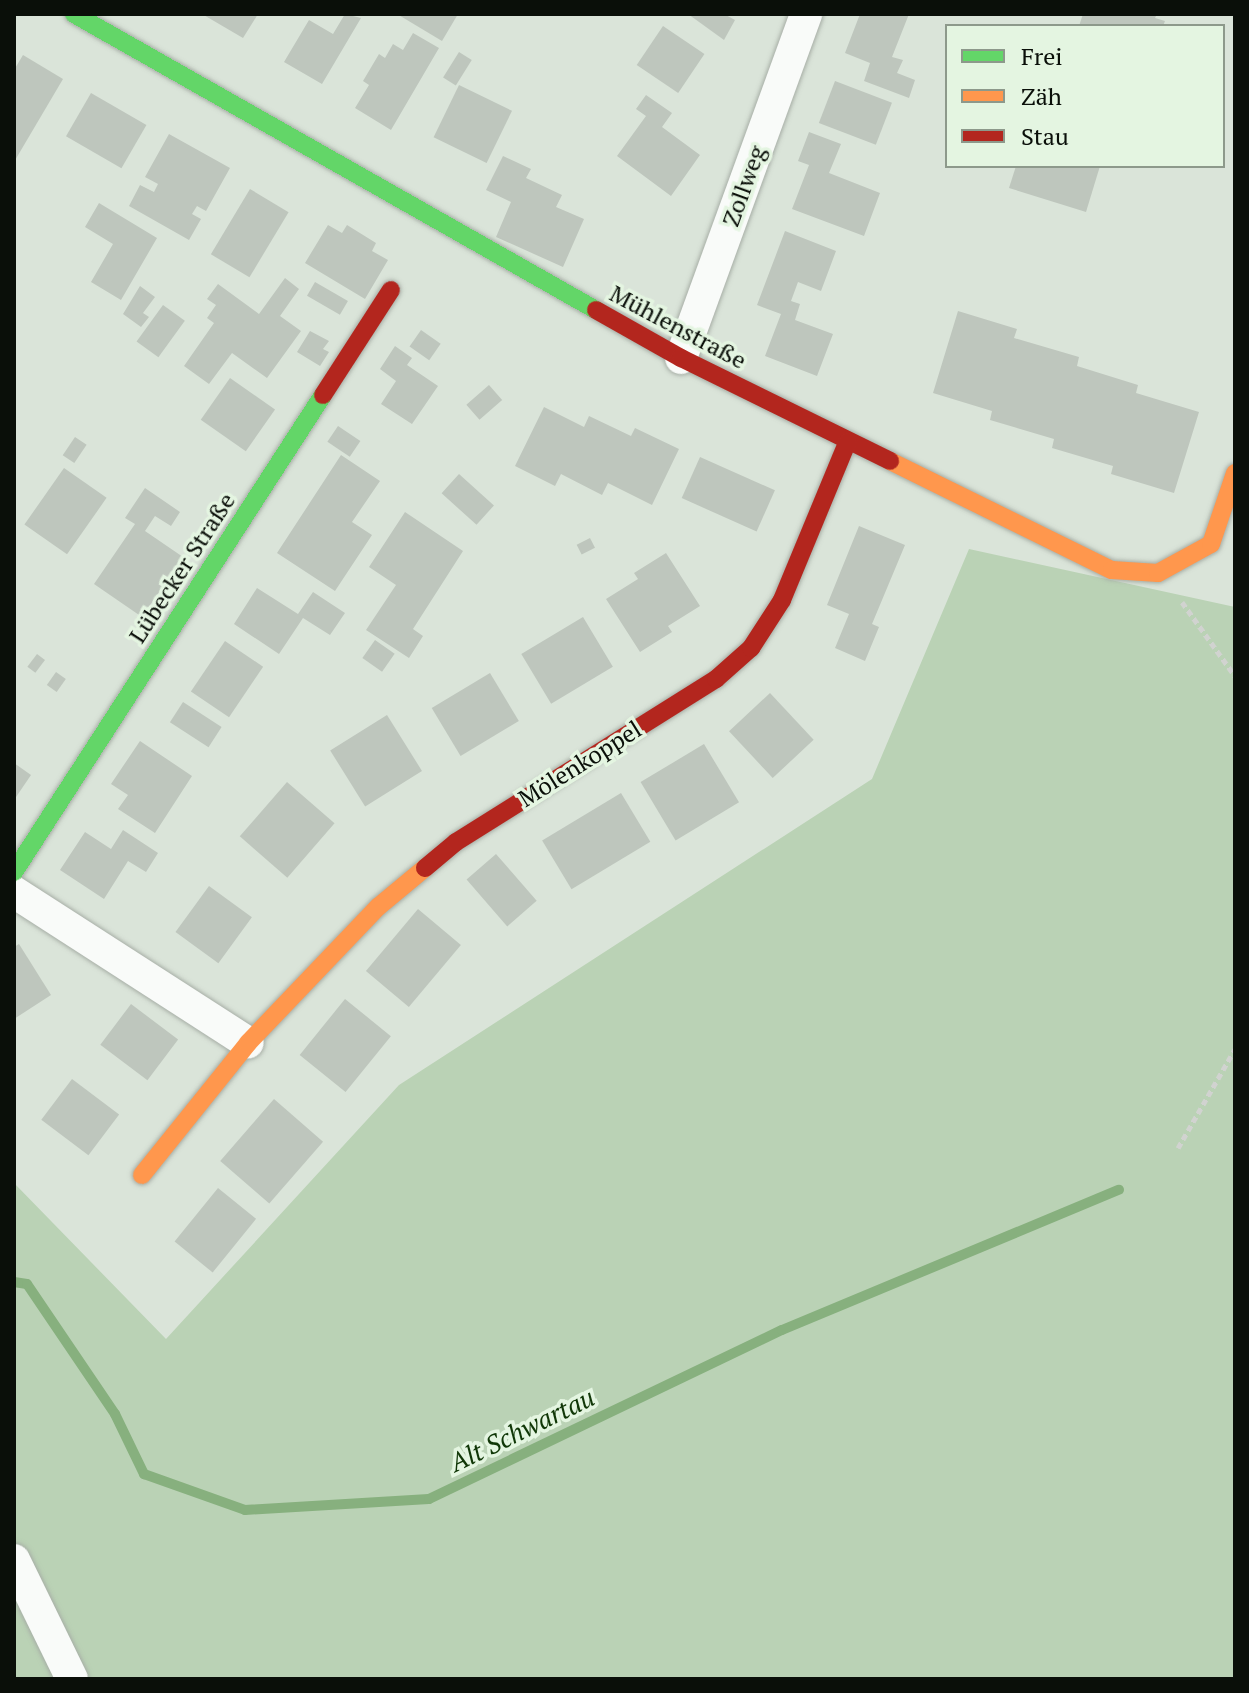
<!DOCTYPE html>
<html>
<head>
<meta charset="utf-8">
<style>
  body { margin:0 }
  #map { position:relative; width:1249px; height:1693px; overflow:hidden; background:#dae4d9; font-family:"PT Serif",serif }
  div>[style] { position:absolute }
  .green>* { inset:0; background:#bad2b5 }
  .stream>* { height:10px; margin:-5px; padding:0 5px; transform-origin:5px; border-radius:5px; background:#87b07e }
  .building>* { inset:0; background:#bec6bd; transform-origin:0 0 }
  .path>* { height:5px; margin-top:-2.5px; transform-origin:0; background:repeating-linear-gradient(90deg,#d1d3d0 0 6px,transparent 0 10px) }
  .roads { filter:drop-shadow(0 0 2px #a7aea6) drop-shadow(0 0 2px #a7aea6) }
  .street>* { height:32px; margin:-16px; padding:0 16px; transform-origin:16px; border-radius:16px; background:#f9fbf9 }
  .fast>* { height:18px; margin:-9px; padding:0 9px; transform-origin:9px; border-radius:9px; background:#63d668 }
  .slow>* { height:18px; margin:-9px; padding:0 9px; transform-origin:9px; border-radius:9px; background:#ff974d }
  .jam>* { height:18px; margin:-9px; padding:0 9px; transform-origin:9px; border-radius:9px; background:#b3261e }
  span { translate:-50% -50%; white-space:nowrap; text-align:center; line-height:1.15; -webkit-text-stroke:7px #e4f5e1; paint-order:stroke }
  .street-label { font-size:24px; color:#0a0f09 }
  .water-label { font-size:26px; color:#103707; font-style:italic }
  .frame { position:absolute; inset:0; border:16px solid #0a0f09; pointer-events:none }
  .legend { position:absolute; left:945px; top:24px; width:280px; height:144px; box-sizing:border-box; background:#e4f5e1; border:2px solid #8d998b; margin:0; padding:10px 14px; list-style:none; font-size:24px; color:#0a0f09 }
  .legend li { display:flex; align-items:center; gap:16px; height:40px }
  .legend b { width:40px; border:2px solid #8d998b }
</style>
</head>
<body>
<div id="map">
  <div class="green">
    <i style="clip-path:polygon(969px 549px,1235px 607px,1235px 1679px,14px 1679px,14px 1183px,166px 1339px,399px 1085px,872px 779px)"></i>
  </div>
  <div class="stream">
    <i style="left:14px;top:1282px;width:13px;rotate:9deg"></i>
    <i style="left:27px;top:1284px;width:157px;rotate:55.9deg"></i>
    <i style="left:115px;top:1414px;width:67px;rotate:64.2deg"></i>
    <i style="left:144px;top:1474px;width:107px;rotate:19.6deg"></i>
    <i style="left:245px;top:1510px;width:184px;rotate:-3.4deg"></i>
    <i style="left:429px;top:1499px;width:391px;rotate:-25.6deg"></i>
    <i style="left:782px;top:1330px;width:365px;rotate:-22.6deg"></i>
  </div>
  <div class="building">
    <i style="clip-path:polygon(202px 14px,258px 14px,243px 38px)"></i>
    <i style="clip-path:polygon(345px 14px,361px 18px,322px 84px,284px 62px,309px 20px,333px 34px)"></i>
    <i style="clip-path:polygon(397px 14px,458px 14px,442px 41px)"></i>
    <i style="clip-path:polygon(688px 14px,724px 14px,735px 20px,724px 40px)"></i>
    <i style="clip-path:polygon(860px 14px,909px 14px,892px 57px,903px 60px,897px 73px,915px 80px,909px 98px,864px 81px,870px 63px,845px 53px)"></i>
    <i style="clip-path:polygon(1083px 14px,1157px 14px,1155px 18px,1165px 21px,1163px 26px,1079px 26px)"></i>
    <i style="left:663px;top:26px;width:50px;height:47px;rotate:34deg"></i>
    <i style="clip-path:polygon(413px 33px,439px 48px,391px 130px,355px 108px,369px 85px,363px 81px,379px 54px,385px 58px,393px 44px,403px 50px)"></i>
    <i style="left:459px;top:52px;width:15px;height:30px;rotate:32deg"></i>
    <i style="clip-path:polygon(23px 55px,63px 79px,14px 162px,14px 70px)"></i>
    <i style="left:835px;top:81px;width:61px;height:45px;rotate:21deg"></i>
    <i style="left:459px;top:85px;width:59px;height:58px;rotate:26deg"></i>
    <i style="left:91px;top:93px;width:64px;height:50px;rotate:30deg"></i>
    <i style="clip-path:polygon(646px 95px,672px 113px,662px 127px,700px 155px,671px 196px,617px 156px,646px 116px,636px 109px)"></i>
    <i style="clip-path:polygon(809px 132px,841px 144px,829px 173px,880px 193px,864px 236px,792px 209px,809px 165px,798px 161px)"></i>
    <i style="clip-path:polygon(169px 134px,230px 168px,206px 211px,197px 206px,192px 214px,201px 219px,189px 240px,129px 206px,140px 185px,154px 192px,158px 184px,145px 177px)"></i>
    <i style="clip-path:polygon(503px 156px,531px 169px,526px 178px,562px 195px,556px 207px,584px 219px,563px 267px,496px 237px,511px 202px,486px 190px)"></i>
    <i style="clip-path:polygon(1016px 166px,1100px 166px,1086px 212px,1009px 188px)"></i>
    <i style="left:250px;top:189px;width:45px;height:76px;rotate:31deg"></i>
    <i style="clip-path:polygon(99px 203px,157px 238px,121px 300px,91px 282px,113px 244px,85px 227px)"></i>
    <i style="clip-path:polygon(328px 225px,342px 233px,347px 225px,376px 243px,372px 251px,388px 260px,365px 299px,305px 263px)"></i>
    <i style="clip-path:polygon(785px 231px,836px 251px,821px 291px,798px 282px,791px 301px,800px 304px,795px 320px,833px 334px,817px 376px,765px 356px,781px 314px,757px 305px)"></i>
    <i style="clip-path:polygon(285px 278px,299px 289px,280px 316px,301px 331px,267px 378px,232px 353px,209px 384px,184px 366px,214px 323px,207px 318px,216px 305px,207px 299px,218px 284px,259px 314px)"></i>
    <i style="left:315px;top:282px;width:38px;height:16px;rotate:30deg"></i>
    <i style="clip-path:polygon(140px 286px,155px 297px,143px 313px,149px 317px,141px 327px,123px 314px)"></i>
    <i style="left:163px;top:305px;width:27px;height:45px;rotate:36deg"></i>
    <i style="clip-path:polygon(958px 311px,1017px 329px,1014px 338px,1079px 357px,1077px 366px,1138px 385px,1136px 393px,1199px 412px,1174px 493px,1111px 474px,1113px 466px,1052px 448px,1054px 439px,990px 420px,992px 411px,933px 393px)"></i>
    <i style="left:421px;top:330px;width:24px;height:20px;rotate:35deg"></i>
    <i style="clip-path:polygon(310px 331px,329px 341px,323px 349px,329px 352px,320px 366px,297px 352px)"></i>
    <i style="clip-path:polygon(395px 346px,412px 358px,407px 365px,438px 386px,412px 424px,381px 404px,396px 381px,380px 369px)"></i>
    <i style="left:230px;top:378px;width:55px;height:51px;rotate:35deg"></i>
    <i style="left:489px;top:385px;width:20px;height:30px;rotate:49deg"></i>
    <i style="clip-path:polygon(544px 407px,584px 427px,589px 416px,631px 436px,635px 428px,679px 449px,652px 505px,608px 483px,602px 495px,561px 474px,555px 486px,515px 466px)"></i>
    <i style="left:338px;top:426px;width:27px;height:19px;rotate:34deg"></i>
    <i style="left:75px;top:437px;width:14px;height:22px;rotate:34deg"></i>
    <i style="clip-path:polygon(341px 455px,380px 481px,352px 522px,372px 535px,335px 591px,277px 553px)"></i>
    <i style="left:700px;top:457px;width:82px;height:45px;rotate:24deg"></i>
    <i style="left:64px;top:468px;width:52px;height:69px;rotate:35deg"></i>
    <i style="left:459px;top:474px;width:47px;height:26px;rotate:42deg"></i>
    <i style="clip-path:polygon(145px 488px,180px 512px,171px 526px,155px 516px,145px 531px,183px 557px,142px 617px,94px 584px,135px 524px,125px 518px)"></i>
    <i style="clip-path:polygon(405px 512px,463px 551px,413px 629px,423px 636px,409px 658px,366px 630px,396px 585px,369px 567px)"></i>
    <i style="clip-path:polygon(859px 526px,905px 545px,872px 624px,879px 627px,865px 661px,835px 648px,849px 614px,827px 605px)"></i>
    <i style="left:590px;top:538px;width:11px;height:15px;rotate:63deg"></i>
    <i style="clip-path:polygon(666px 553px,700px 606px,668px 626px,672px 632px,640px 652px,606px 599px,638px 579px,634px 573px)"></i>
    <i style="clip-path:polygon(257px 588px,298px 614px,313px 592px,345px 613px,330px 635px,303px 618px,279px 654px,234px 624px)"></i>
    <i style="left:583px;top:617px;width:58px;height:72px;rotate:59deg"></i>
    <i style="left:375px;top:640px;width:24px;height:22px;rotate:35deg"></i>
    <i style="left:225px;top:641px;width:46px;height:61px;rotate:34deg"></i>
    <i style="left:37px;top:654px;width:10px;height:16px;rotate:37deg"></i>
    <i style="left:56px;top:672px;width:12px;height:16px;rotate:35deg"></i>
    <i style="left:490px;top:673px;width:56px;height:68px;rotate:59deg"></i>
    <i style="left:770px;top:693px;width:64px;height:56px;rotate:47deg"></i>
    <i style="left:183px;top:702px;width:46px;height:24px;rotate:33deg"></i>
    <i style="left:387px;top:715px;width:66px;height:67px;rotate:58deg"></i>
    <i style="clip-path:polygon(140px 741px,192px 776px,155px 833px,118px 809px,128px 795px,111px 784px)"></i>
    <i style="left:704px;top:744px;width:68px;height:74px;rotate:59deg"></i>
    <i style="clip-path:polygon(14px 763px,31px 775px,14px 800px)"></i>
    <i style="left:287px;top:782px;width:63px;height:72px;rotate:41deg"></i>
    <i style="left:621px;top:793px;width:57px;height:92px;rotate:59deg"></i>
    <i style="clip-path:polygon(123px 830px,158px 853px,146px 872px,128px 861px,104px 899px,60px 870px,85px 832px,111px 849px)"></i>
    <i style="left:496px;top:854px;width:62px;height:39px;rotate:49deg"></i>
    <i style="left:209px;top:886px;width:53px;height:57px;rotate:36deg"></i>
    <i style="left:418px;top:909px;width:56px;height:81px;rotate:40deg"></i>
    <i style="clip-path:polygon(19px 944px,51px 995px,14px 1019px,14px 947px)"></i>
    <i style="left:345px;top:999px;width:59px;height:72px;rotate:39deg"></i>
    <i style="left:131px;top:1004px;width:59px;height:51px;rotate:37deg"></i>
    <i style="left:72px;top:1079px;width:59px;height:51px;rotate:37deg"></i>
    <i style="left:274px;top:1099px;width:65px;height:82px;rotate:41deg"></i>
    <i style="left:218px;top:1188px;width:49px;height:69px;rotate:39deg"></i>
  </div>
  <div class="path">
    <i style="left:1182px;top:602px;width:91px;rotate:54.4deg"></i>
    <i style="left:1178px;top:1148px;width:114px;rotate:-60.1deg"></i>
  </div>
  <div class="roads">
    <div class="street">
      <i style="left:681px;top:358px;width:366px;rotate:-70deg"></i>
      <i style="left:14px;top:892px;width:278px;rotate:32.8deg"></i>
      <i style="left:14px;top:1560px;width:132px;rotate:64deg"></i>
    </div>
    <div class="fast">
      <i style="left:74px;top:14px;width:600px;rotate:29.56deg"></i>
      <i style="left:14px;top:872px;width:568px;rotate:-57.06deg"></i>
    </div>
    <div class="slow">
      <i style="left:890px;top:461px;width:247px;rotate:26.2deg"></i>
      <i style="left:1112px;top:570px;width:46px;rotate:3.7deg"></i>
      <i style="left:1158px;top:573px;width:60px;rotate:-28.7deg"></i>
      <i style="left:1211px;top:544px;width:75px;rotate:-71.3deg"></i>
      <i style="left:142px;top:1175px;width:169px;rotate:-51.2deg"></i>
      <i style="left:248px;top:1043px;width:188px;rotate:-46.3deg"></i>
      <i style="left:378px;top:907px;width:61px;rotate:-39.7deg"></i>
    </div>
    <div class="jam">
      <i style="left:596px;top:310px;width:98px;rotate:29.5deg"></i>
      <i style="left:681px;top:358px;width:233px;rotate:26.2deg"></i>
      <i style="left:323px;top:395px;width:125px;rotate:-57.1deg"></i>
      <i style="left:425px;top:868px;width:40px;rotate:-40deg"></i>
      <i style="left:456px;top:842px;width:307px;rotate:-32.1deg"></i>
      <i style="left:716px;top:679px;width:47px;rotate:-41.5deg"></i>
      <i style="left:751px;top:648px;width:57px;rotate:-57.1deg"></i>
      <i style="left:782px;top:600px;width:172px;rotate:-67.5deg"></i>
    </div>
  </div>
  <div class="street-label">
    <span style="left:744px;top:186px;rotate:-70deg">Zollweg</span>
    <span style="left:678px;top:327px;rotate:28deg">Mühlenstraße</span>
    <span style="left:182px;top:568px;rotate:-57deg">Lübecker Straße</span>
    <span style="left:580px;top:764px;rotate:-32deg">Mölenkoppel</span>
  </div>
  <div class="water-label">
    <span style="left:522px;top:1430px;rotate:-26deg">Alt Schwartau</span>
  </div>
  <div class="frame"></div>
  <ul class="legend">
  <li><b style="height:10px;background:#63d668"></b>Frei</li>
  <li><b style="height:10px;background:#ff974d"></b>Zäh</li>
  <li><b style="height:10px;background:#b3261e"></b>Stau</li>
  </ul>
</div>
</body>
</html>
